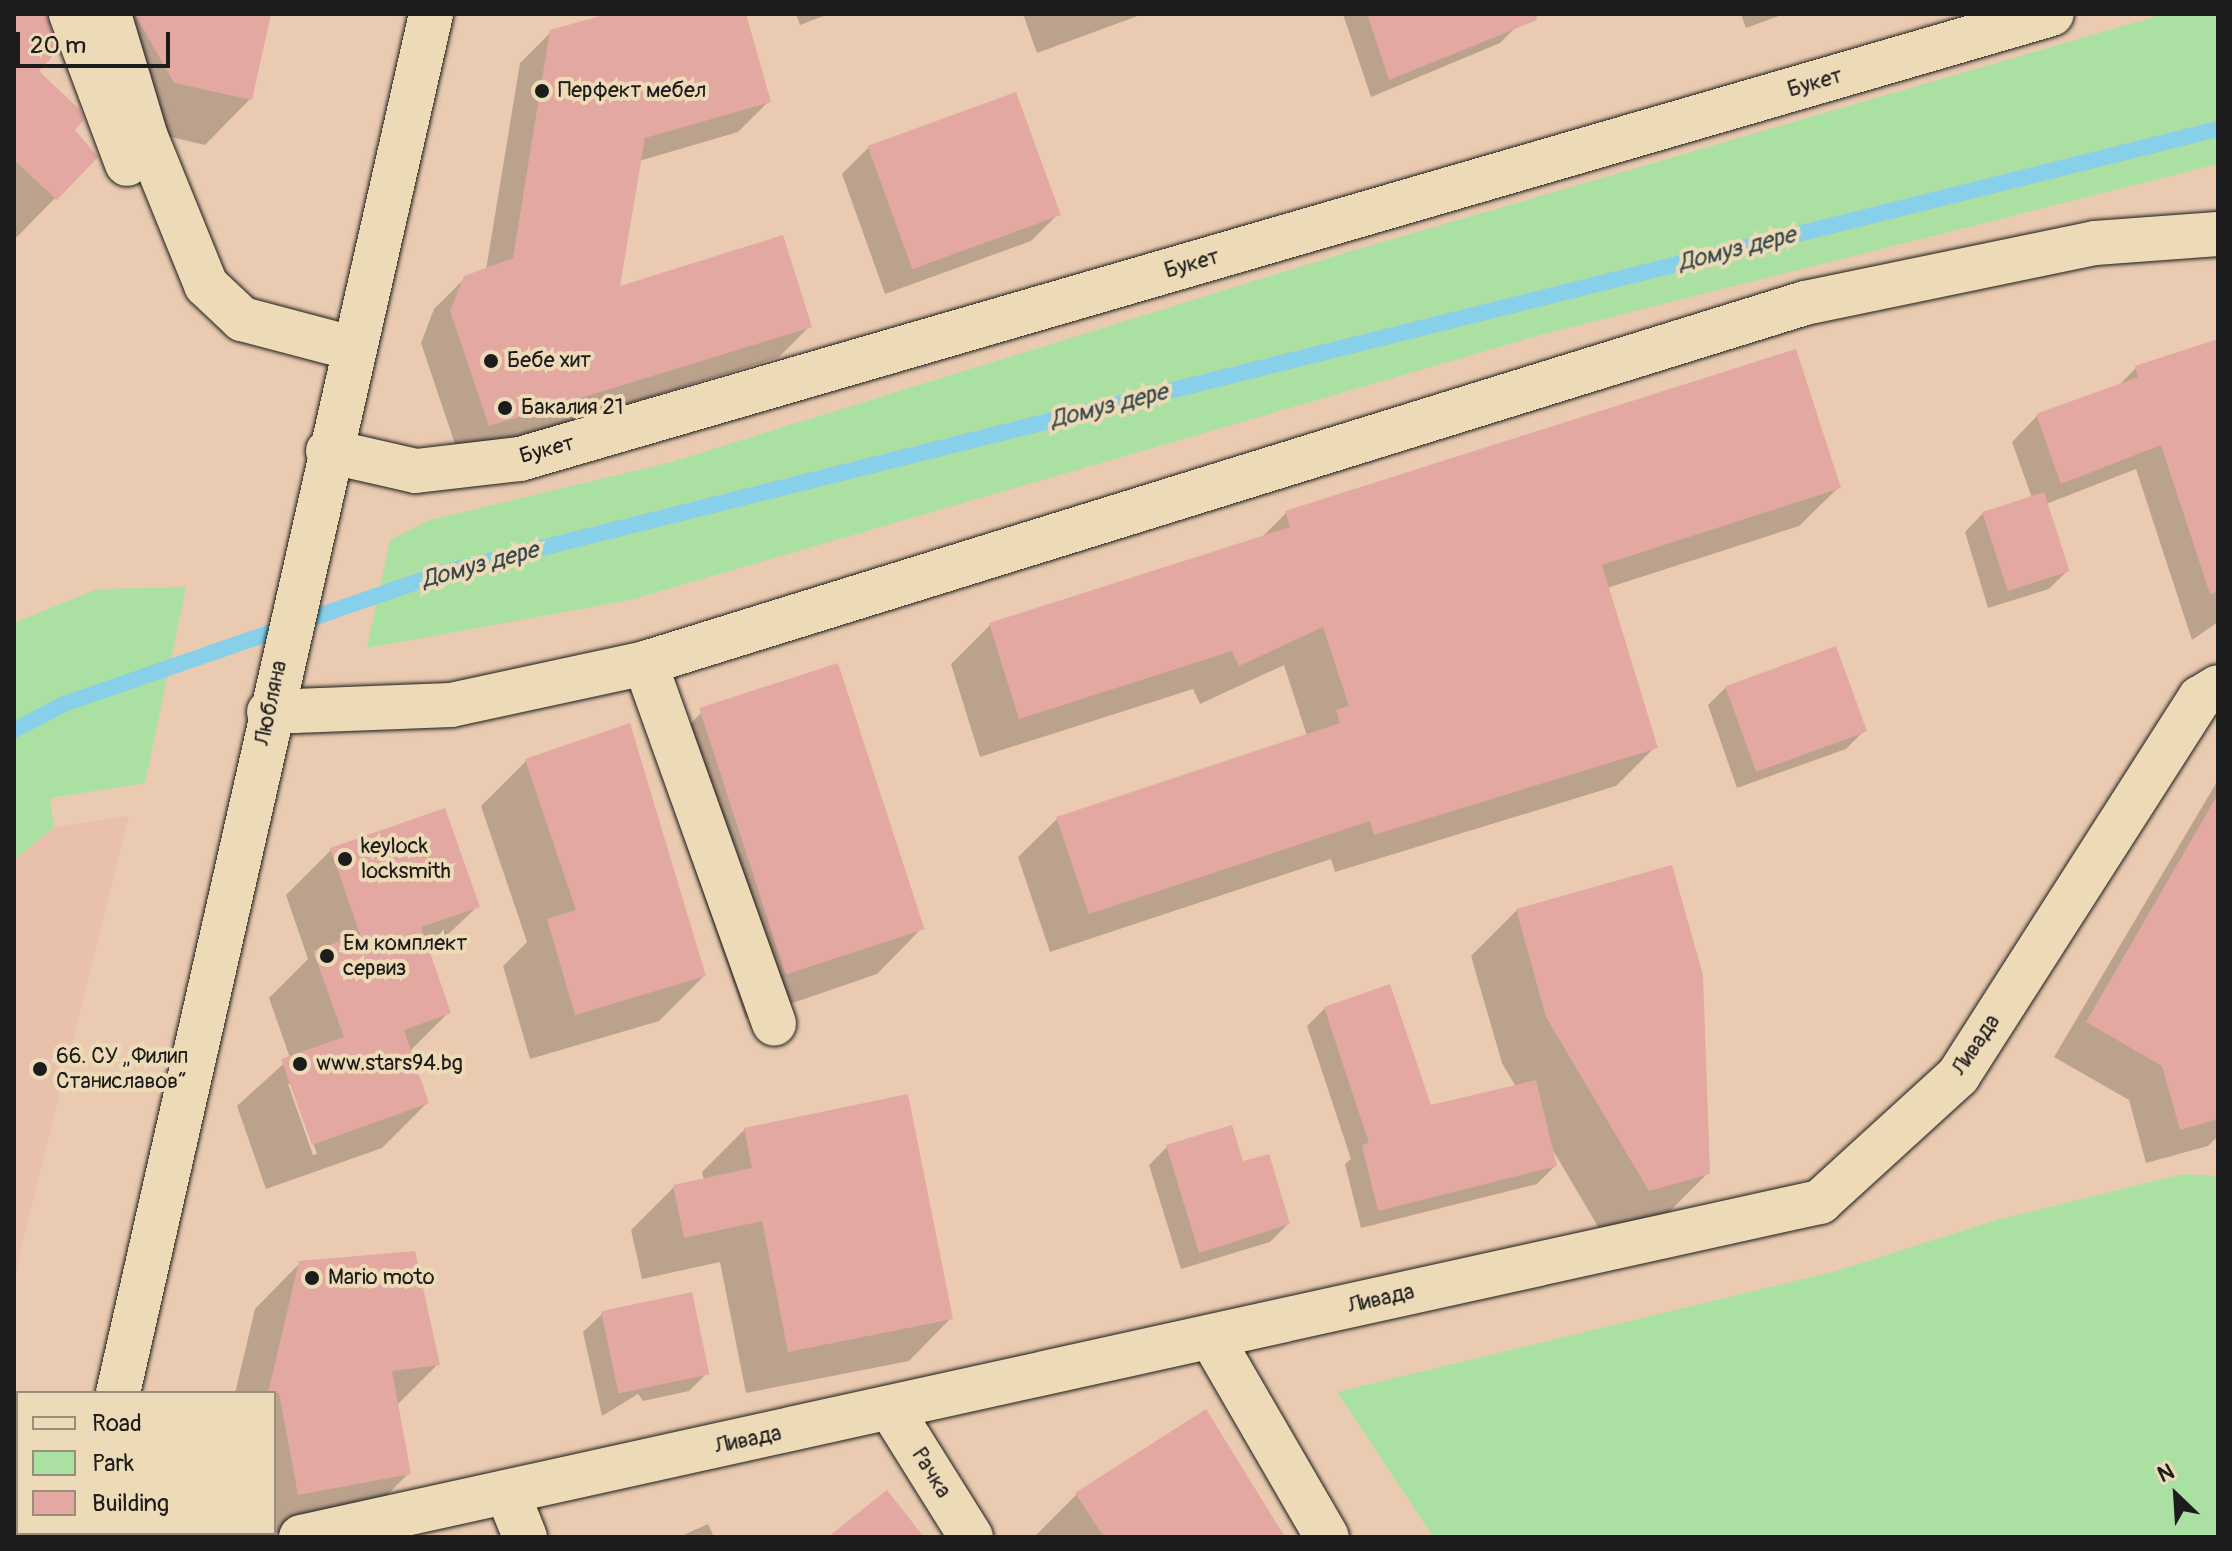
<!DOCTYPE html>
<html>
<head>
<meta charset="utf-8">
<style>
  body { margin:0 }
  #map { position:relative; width:2232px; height:1551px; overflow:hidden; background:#eacbb1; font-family:Pangolin,sans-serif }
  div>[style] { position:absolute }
  .built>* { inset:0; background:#e8c0ac }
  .green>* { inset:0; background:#abe0a3 }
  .shadow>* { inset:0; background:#0003 }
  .stream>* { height:16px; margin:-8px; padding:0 8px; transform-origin:8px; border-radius:8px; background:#88cfe9 }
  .building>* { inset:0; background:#e3a8a2; transform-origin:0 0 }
  .roads { filter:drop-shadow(0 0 2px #1c1c1c) drop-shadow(0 0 2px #1c1c1c) }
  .minor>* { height:44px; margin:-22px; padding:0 22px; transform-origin:22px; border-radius:22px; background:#eddab7 }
  .dots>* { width:22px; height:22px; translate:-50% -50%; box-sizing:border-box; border:4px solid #eddab7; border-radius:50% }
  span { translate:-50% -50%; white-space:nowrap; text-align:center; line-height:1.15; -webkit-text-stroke:8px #eddab7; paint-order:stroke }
  .street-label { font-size:22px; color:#1c1c1c }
  .poi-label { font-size:22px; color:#1c1c1c }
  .left { translate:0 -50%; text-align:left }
  .water-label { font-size:24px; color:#37494f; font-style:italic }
  .frame { position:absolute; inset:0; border:16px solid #1c1c1c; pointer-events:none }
  .legend { position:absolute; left:16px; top:1391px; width:260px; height:144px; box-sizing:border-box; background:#eddab7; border:2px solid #998e79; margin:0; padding:10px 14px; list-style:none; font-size:24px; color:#1c1c1c }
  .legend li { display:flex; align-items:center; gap:16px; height:40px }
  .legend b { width:40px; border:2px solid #998e79 }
  .north { position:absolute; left:2136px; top:1455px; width:80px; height:80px; -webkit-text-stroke:6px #eddab7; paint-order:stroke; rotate:335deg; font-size:22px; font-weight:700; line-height:32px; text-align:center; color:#1c1c1c }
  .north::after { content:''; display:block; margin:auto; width:28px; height:36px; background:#1c1c1c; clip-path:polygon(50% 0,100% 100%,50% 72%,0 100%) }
  .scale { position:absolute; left:16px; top:32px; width:154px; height:36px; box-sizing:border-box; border:4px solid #1c1c1c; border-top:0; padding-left:10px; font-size:24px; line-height:28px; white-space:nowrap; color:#1c1c1c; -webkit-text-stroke:6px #eddab7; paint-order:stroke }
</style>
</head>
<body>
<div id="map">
  <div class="built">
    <i style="clip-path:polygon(129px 816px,14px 1278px,14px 860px,54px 827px)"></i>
  </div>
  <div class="green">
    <i style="clip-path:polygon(2164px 14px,2218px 14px,2218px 164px,1544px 334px,630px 600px,367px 648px,390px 540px,430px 520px,671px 462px,1338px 255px)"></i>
    <i style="clip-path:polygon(186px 587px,145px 783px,50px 798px,54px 827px,14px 860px,14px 623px,97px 589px)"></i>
    <i style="clip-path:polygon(2183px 1174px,2218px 1176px,2218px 1537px,1433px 1537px,1337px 1392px,1836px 1271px,2000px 1219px)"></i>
  </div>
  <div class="shadow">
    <i style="clip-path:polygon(14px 14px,46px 14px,36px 71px,73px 130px,55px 198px,14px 240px)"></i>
    <i style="clip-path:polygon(108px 14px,269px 14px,250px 99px,205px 145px,129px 127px)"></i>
    <i style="clip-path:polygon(614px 14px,744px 14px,769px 101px,738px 132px,639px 161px,618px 289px,810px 326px,779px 357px,459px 456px,421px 343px,434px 309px,465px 278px,486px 270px,520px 63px,551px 32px)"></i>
    <i style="clip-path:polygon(796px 14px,829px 14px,800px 25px)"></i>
    <i style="clip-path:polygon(1023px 14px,1143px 14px,1037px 53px)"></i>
    <i style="clip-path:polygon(1343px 14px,1514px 14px,1518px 25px,1500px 43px,1371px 97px)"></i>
    <i style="clip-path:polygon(1741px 14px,1784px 14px,1746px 28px)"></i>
    <i style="clip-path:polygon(868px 148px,1058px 214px,1031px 241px,885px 294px,842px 174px)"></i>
    <i style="clip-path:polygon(2218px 341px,2218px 622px,2192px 640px,2136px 469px,2046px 504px,2067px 571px,2049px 589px,1988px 608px,1965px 532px,1983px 513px,2032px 498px,2012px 442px,2037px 416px,2118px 386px,2136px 368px)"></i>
    <i style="clip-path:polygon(1839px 487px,1799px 526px,1607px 588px,1655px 747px,1616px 786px,1335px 872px,1331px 859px,1050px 952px,1018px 857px,1058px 818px,1307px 736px,1284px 665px,1200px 704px,1193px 689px,980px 757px,951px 664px,990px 625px,1260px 539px,1286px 513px)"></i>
    <i style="clip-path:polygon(1835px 648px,1864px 731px,1846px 749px,1737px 788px,1708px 705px,1726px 687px)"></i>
    <i style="clip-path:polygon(701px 713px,922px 928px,877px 974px,746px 1019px,656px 758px)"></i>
    <i style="clip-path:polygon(526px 761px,704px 976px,659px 1021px,530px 1059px,503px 966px,527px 942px,481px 806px)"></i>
    <i style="clip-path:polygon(2218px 780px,2218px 1136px,2208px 1146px,2146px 1163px,2129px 1100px,2054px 1057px)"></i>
    <i style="clip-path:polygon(evenodd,331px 850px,478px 906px,428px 953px,449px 1012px,409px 1052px,427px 1103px,382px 1148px,266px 1189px,237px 1106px,290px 1058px,269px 998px,308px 959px,286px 895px,331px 850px,288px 1084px,292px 1084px,317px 1154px,313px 1155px,288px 1084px)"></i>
    <i style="clip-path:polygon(1517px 910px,1708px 1173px,1662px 1219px,1603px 1235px,1551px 1147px,1555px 1166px,1537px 1184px,1361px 1228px,1345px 1164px,1351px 1159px,1307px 1026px,1325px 1008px,1429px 1108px,1516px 1087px,1502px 1063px,1471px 956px)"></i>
    <i style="clip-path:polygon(745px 1129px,951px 1318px,909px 1361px,746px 1393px,720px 1262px,642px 1279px,631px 1230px,674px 1187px,704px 1181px,702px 1172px)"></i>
    <i style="clip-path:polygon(1167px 1147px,1242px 1164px,1288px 1224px,1270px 1242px,1181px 1269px,1149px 1165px)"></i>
    <i style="clip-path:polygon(300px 1263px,438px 1364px,396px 1406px,409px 1473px,364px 1518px,253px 1537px,274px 1533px,274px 1393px,235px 1393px,255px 1309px)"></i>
    <i style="clip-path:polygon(602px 1314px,707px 1373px,689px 1391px,643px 1401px,638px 1394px,602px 1416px,583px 1332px)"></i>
    <i style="clip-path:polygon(1077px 1494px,1284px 1537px,1034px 1537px)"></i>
    <i style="clip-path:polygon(708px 1524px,714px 1537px,679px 1537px)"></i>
  </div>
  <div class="stream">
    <i style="left:14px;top:730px;width:56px;rotate:-27.5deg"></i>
    <i style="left:64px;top:704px;width:403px;rotate:-19.1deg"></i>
    <i style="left:445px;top:572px;width:1828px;rotate:-14.03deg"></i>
  </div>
  <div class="building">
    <i style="clip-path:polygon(14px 14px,47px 14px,58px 51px,39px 71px,80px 110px,84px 120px,75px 130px,98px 157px,57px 200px,14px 160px)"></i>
    <i style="clip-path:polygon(135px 14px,271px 14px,252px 100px,174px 83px)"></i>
    <i style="clip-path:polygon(607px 14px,746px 14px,771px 102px,645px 138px,620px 286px,783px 235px,812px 327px,489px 426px,450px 311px,464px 276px,513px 258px,550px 30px)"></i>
    <i style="clip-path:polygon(1367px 14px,1536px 14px,1537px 20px,1389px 80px)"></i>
    <i style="left:1016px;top:92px;width:131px;height:158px;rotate:70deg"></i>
    <i style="clip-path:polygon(2218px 339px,2218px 592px,2210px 594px,2161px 445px,2061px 484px,2036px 414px,2138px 377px,2135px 366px)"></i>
    <i style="clip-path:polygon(1796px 349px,1841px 488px,1602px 565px,1658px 748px,1374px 835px,1370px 821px,1089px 914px,1056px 817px,1340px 723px,1336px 710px,1349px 706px,1323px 627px,1239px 666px,1232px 651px,1019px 719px,989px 623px,1290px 527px,1285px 511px)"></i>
    <i style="left:2044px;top:492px;width:83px;height:65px;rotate:72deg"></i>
    <i style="left:1836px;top:646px;width:91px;height:118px;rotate:70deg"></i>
    <i style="left:838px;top:663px;width:280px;height:146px;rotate:72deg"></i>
    <i style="clip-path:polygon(630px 723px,706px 976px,575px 1015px,547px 919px,576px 910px,525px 759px)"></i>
    <i style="clip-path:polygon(2218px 794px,2218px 1119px,2180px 1130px,2162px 1066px,2086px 1022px)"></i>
    <i style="clip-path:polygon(445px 808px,480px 907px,421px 927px,451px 1013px,404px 1030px,429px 1103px,312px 1145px,281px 1059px,344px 1037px,313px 951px,360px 934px,330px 848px)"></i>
    <i style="clip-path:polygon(1672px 865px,1703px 975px,1710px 1174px,1649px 1191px,1546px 1017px,1516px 909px)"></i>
    <i style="clip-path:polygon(1390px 984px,1431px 1105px,1536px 1080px,1557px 1166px,1378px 1211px,1362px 1145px,1369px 1143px,1324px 1007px)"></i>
    <i style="clip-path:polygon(908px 1094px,953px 1319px,788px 1352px,762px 1221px,684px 1238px,673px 1185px,752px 1168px,744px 1128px)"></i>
    <i style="clip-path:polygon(1232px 1125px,1243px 1161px,1269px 1154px,1290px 1224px,1199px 1253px,1166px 1145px)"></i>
    <i style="clip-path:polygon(415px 1251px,440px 1365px,392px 1371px,411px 1474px,298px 1495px,279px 1393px,268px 1393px,299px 1261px)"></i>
    <i style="left:692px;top:1292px;width:84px;height:93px;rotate:78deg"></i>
    <i style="clip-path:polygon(1206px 1409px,1285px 1537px,1104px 1537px,1075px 1493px)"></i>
    <i style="clip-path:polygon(887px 1490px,924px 1537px,828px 1537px)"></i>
  </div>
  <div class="roads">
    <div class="minor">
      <i style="left:71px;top:14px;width:160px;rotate:69.5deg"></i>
      <i style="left:109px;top:14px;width:128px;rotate:73.3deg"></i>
      <i style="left:146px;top:137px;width:160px;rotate:67.9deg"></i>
      <i style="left:206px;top:285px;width:50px;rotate:43.4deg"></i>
      <i style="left:242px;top:319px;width:114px;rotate:14.8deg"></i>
      <i style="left:328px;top:451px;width:90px;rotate:12.8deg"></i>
      <i style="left:416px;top:471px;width:105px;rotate:-6.6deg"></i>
      <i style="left:520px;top:459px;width:1595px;rotate:-16.2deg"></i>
      <i style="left:645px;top:663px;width:383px;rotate:70.3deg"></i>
      <i style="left:269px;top:712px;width:182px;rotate:-2.2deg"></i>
      <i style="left:451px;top:705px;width:198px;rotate:-12.2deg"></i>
      <i style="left:645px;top:663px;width:1215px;rotate:-17.24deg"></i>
      <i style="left:1805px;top:303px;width:296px;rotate:-11.7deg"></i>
      <i style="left:2095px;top:243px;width:123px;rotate:-4.2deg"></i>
      <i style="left:1211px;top:1337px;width:231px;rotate:59.9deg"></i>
      <i style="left:118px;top:1393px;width:1414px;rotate:-77.21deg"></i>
      <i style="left:891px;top:1409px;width:151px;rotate:58deg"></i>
      <i style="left:507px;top:1492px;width:48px;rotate:68.2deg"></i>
      <i style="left:86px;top:1537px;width:4px;rotate:-76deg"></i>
      <i style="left:301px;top:1537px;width:1556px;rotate:-12.44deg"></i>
      <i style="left:1820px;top:1202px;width:187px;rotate:-42.4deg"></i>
      <i style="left:1958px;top:1076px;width:449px;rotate:-57.4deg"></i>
      <i style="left:2200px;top:698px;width:21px;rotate:-31deg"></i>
    </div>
  </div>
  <div class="dots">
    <i style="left:542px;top:91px;background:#1c1c1c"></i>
    <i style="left:491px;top:361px;background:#1c1c1c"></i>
    <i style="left:505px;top:408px;background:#1c1c1c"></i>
    <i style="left:345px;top:859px;background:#1c1c1c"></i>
    <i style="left:327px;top:956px;background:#1c1c1c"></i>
    <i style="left:300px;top:1064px;background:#1c1c1c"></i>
    <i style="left:40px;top:1069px;background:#1c1c1c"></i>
    <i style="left:312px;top:1278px;background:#1c1c1c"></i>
  </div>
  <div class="street-label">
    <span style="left:1815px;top:83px;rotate:-16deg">Букет</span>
    <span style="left:1192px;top:264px;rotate:-16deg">Букет</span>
    <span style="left:547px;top:450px;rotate:-15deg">Букет</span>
    <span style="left:271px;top:703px;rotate:-78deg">Любляна</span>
    <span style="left:1976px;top:1045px;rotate:-56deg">Ливада</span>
    <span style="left:1381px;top:1299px;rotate:-13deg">Ливада</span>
    <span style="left:748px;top:1440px;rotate:-12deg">Ливада</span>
    <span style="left:931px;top:1473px;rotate:58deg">Рачка</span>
  </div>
  <div class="poi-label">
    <span class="left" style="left:558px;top:91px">Перфект мебел</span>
    <span class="left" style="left:507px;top:361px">Бебе хит</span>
    <span class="left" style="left:521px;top:408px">Бакалия 21</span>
    <span class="left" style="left:361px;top:859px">keylock<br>locksmith</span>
    <span class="left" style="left:343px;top:956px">Ем комплект<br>сервиз</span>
    <span class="left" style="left:56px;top:1069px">66. СУ „Филип<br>Станиславов“</span>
    <span class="left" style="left:316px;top:1064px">www.stars94.bg</span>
    <span class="left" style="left:328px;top:1278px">Mario moto</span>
  </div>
  <div class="water-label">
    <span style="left:1737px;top:249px;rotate:-14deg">Домуз дере</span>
    <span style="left:1109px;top:406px;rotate:-14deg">Домуз дере</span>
    <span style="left:480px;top:565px;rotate:-15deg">Домуз дере</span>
  </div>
  <div class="frame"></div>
  <ul class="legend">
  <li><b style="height:10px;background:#eddab7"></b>Road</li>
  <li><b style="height:22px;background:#abe0a3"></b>Park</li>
  <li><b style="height:22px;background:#e3a8a2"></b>Building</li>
  </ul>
  <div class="north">N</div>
  <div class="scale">20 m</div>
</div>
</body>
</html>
